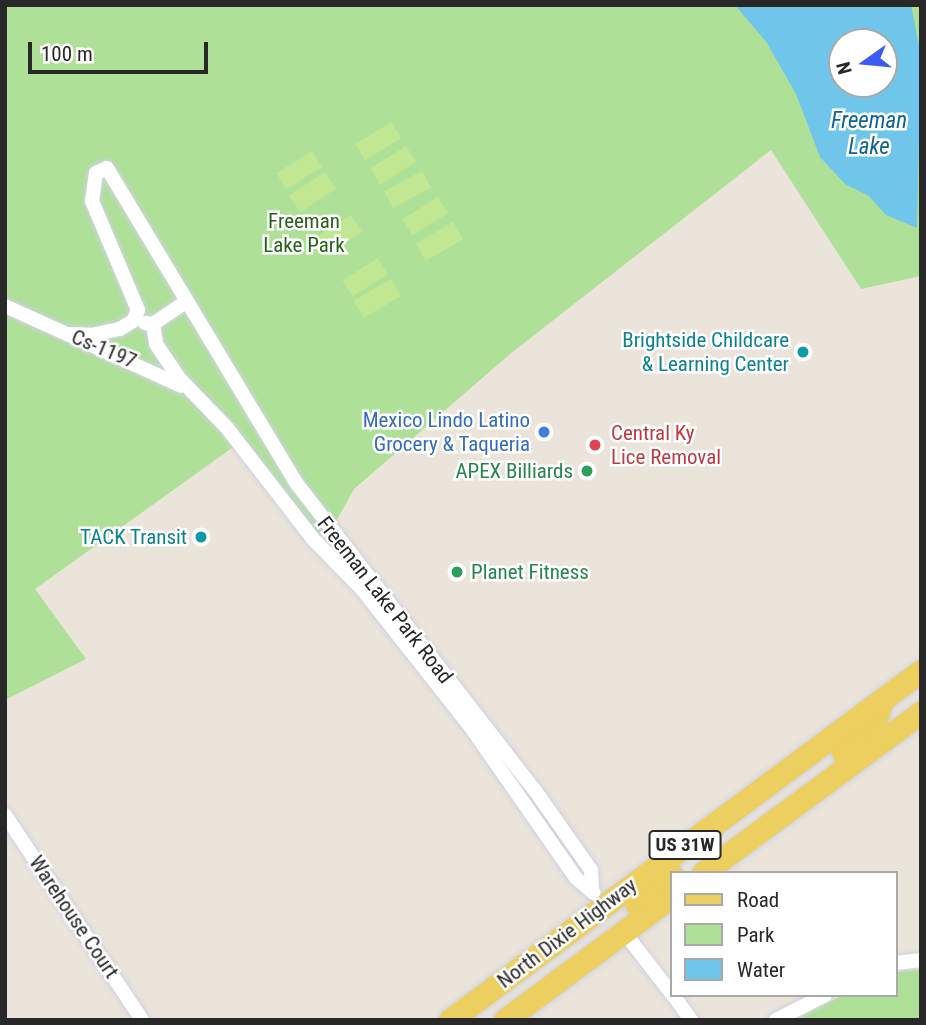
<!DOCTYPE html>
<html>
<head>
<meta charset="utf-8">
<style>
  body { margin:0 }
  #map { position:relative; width:926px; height:1025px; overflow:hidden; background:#eae4da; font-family:"Roboto Condensed",sans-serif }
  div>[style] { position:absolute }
  .green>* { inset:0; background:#aee098 }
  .pitch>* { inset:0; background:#c1e793; transform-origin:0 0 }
  .water>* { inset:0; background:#6fc6ea }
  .roads { filter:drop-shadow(0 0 2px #cfd2e1) drop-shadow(0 0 2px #cfd2e1) }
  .minor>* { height:14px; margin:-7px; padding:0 7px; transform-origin:7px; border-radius:7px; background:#fff }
  .primary>* { height:23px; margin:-11.5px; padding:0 11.5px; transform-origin:11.5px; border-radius:11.5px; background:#eccf5e }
  .dots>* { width:19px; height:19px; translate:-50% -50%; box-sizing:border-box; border:4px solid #fff; border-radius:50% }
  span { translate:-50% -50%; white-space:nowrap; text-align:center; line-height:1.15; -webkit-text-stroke:5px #fff; paint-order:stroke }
  .shield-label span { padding:2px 5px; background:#fff; border:2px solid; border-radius:5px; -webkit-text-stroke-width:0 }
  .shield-label { font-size:19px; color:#282828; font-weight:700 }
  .park-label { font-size:21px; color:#28621b }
  .culture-label { font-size:21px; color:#0d838f }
  .right { translate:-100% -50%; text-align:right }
  .street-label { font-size:21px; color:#282828 }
  .shop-label { font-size:21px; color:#366cbe }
  .health-label { font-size:21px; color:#be3a42 }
  .left { translate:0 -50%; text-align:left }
  .leisure-label { font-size:21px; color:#27864d }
  .water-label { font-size:23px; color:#116393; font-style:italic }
  .frame { position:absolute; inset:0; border:7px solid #282828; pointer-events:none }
  .legend { position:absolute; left:670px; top:871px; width:228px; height:126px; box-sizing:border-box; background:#fff; border:2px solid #a9a9a9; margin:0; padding:9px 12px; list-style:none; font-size:21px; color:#282828 }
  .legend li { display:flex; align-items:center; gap:14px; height:35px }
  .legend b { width:35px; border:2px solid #a9a9a9 }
  .north { position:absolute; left:828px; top:28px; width:70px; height:70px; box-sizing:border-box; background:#fff; border:2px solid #a9a9a9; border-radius:50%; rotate:255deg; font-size:19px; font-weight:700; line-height:28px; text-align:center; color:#282828 }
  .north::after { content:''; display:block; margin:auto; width:24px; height:32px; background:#3d5af4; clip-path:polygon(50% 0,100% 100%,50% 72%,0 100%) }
  .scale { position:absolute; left:28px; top:42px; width:180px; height:32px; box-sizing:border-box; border:4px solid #282828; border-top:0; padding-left:9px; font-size:21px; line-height:24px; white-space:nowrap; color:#282828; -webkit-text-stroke:5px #fff; paint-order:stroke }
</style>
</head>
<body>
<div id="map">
  <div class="green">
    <i style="clip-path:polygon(evenodd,5px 5px,921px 5px,921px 276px,861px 289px,771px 150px,510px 354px,354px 489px,330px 532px,313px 539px,288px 503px,232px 448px,35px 589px,86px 659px,5px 700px,5px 5px,842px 42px,884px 42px,884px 84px,842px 84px,842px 42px)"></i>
    <i style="clip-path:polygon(921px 969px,921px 1020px,795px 1020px,843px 995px,896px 995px,896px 972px)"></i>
  </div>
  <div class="pitch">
    <i style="left:391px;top:122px;width:19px;height:42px;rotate:58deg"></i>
    <i style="left:406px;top:146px;width:19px;height:42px;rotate:58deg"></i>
    <i style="left:312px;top:151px;width:19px;height:42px;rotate:58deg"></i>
    <i style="left:422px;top:171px;width:19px;height:43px;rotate:62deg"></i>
    <i style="left:325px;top:172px;width:20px;height:43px;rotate:57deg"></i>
    <i style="left:438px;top:197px;width:19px;height:42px;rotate:58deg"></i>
    <i style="left:351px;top:215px;width:20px;height:42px;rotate:57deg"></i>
    <i style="left:453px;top:222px;width:20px;height:43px;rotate:60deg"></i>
    <i style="left:378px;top:258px;width:19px;height:42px;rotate:58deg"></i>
    <i style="left:391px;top:279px;width:20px;height:43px;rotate:60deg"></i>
  </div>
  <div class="water">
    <i style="clip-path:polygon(evenodd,735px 5px,911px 5px,921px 56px,917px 228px,886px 215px,869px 196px,845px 184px,820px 157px,796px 94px,767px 43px,735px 5px,842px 42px,884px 42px,884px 84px,842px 84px,842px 42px)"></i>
  </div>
  <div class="roads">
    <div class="minor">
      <i style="left:5px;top:306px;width:193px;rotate:24.4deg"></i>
      <i style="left:145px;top:323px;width:8px;rotate:7deg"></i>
      <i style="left:153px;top:324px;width:40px;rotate:-34deg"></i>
      <i style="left:153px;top:324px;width:20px;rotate:81deg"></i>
      <i style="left:156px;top:344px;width:40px;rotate:56deg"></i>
      <i style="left:178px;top:377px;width:71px;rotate:46.1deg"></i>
      <i style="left:227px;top:428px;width:140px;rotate:52.2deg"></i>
      <i style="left:313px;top:539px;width:69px;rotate:45.6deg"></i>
      <i style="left:361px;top:588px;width:176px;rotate:51.7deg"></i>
      <i style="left:470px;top:726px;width:185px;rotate:55.1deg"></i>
      <i style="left:576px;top:878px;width:23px;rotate:40deg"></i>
      <i style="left:68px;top:334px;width:23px;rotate:2deg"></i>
      <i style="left:91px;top:335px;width:30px;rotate:-12deg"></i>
      <i style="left:120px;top:329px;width:15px;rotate:-32deg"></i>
      <i style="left:133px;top:321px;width:12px;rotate:-66deg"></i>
      <i style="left:138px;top:310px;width:118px;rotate:-112.9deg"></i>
      <i style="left:92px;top:201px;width:28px;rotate:-82deg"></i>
      <i style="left:96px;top:173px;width:12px;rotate:-24deg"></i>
      <i style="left:107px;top:168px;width:369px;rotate:59deg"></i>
      <i style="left:297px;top:484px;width:386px;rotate:52.2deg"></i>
      <i style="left:534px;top:789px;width:99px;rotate:54.9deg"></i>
      <i style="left:591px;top:870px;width:19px;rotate:87deg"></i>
      <i style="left:5px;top:815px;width:247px;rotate:56.2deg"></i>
      <i style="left:624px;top:932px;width:78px;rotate:52.3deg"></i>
      <i style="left:896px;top:963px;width:25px;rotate:-7deg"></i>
      <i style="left:673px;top:995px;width:31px;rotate:54deg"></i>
      <i style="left:776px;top:1020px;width:55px;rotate:-27deg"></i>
    </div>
    <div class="primary">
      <i style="left:843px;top:753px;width:41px;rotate:-41.1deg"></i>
      <i style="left:874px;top:726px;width:27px;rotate:-73deg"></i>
      <i style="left:703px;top:873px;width:271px;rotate:-36.4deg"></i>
      <i style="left:637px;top:905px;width:46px;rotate:-40.6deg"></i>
      <i style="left:450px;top:1020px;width:586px;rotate:-36.54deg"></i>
      <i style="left:505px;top:1020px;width:208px;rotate:-36.6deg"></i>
    </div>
  </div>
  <div class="dots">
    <i style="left:803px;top:352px;background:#0f9aa8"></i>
    <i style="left:544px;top:432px;background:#3f7fe0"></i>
    <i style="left:595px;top:445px;background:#e0444e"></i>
    <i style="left:587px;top:471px;background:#2e9e5b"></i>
    <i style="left:201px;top:537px;background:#0f9aa8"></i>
    <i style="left:457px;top:572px;background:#2e9e5b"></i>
  </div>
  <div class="shield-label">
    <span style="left:685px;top:845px">US 31W</span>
  </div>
  <div class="park-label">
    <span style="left:304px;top:233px">Freeman<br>Lake Park</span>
  </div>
  <div class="culture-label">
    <span class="right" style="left:789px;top:352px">Brightside Childcare<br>&amp; Learning Center</span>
    <span class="right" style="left:187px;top:537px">TACK Transit</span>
  </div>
  <div class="street-label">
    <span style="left:104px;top:349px;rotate:23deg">Cs-1197</span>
    <span style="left:385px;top:600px;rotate:52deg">Freeman Lake Park Road</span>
    <span style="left:74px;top:917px;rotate:56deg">Warehouse Court</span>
    <span style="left:567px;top:933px;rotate:-37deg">North Dixie Highway</span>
  </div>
  <div class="shop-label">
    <span class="right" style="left:530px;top:432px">Mexico Lindo Latino<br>Grocery &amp; Taqueria</span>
  </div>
  <div class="health-label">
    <span class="left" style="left:611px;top:445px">Central Ky<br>Lice Removal</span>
  </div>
  <div class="leisure-label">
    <span class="right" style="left:573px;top:471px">APEX Billiards</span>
    <span class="left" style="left:471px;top:572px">Planet Fitness</span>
  </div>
  <div class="water-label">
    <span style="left:869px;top:134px">Freeman<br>Lake</span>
  </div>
  <div class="frame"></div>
  <ul class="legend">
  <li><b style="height:9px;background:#eccf5e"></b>Road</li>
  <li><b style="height:19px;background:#aee098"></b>Park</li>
  <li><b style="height:19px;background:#6fc6ea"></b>Water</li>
  </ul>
  <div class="north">N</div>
  <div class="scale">100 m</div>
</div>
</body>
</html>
